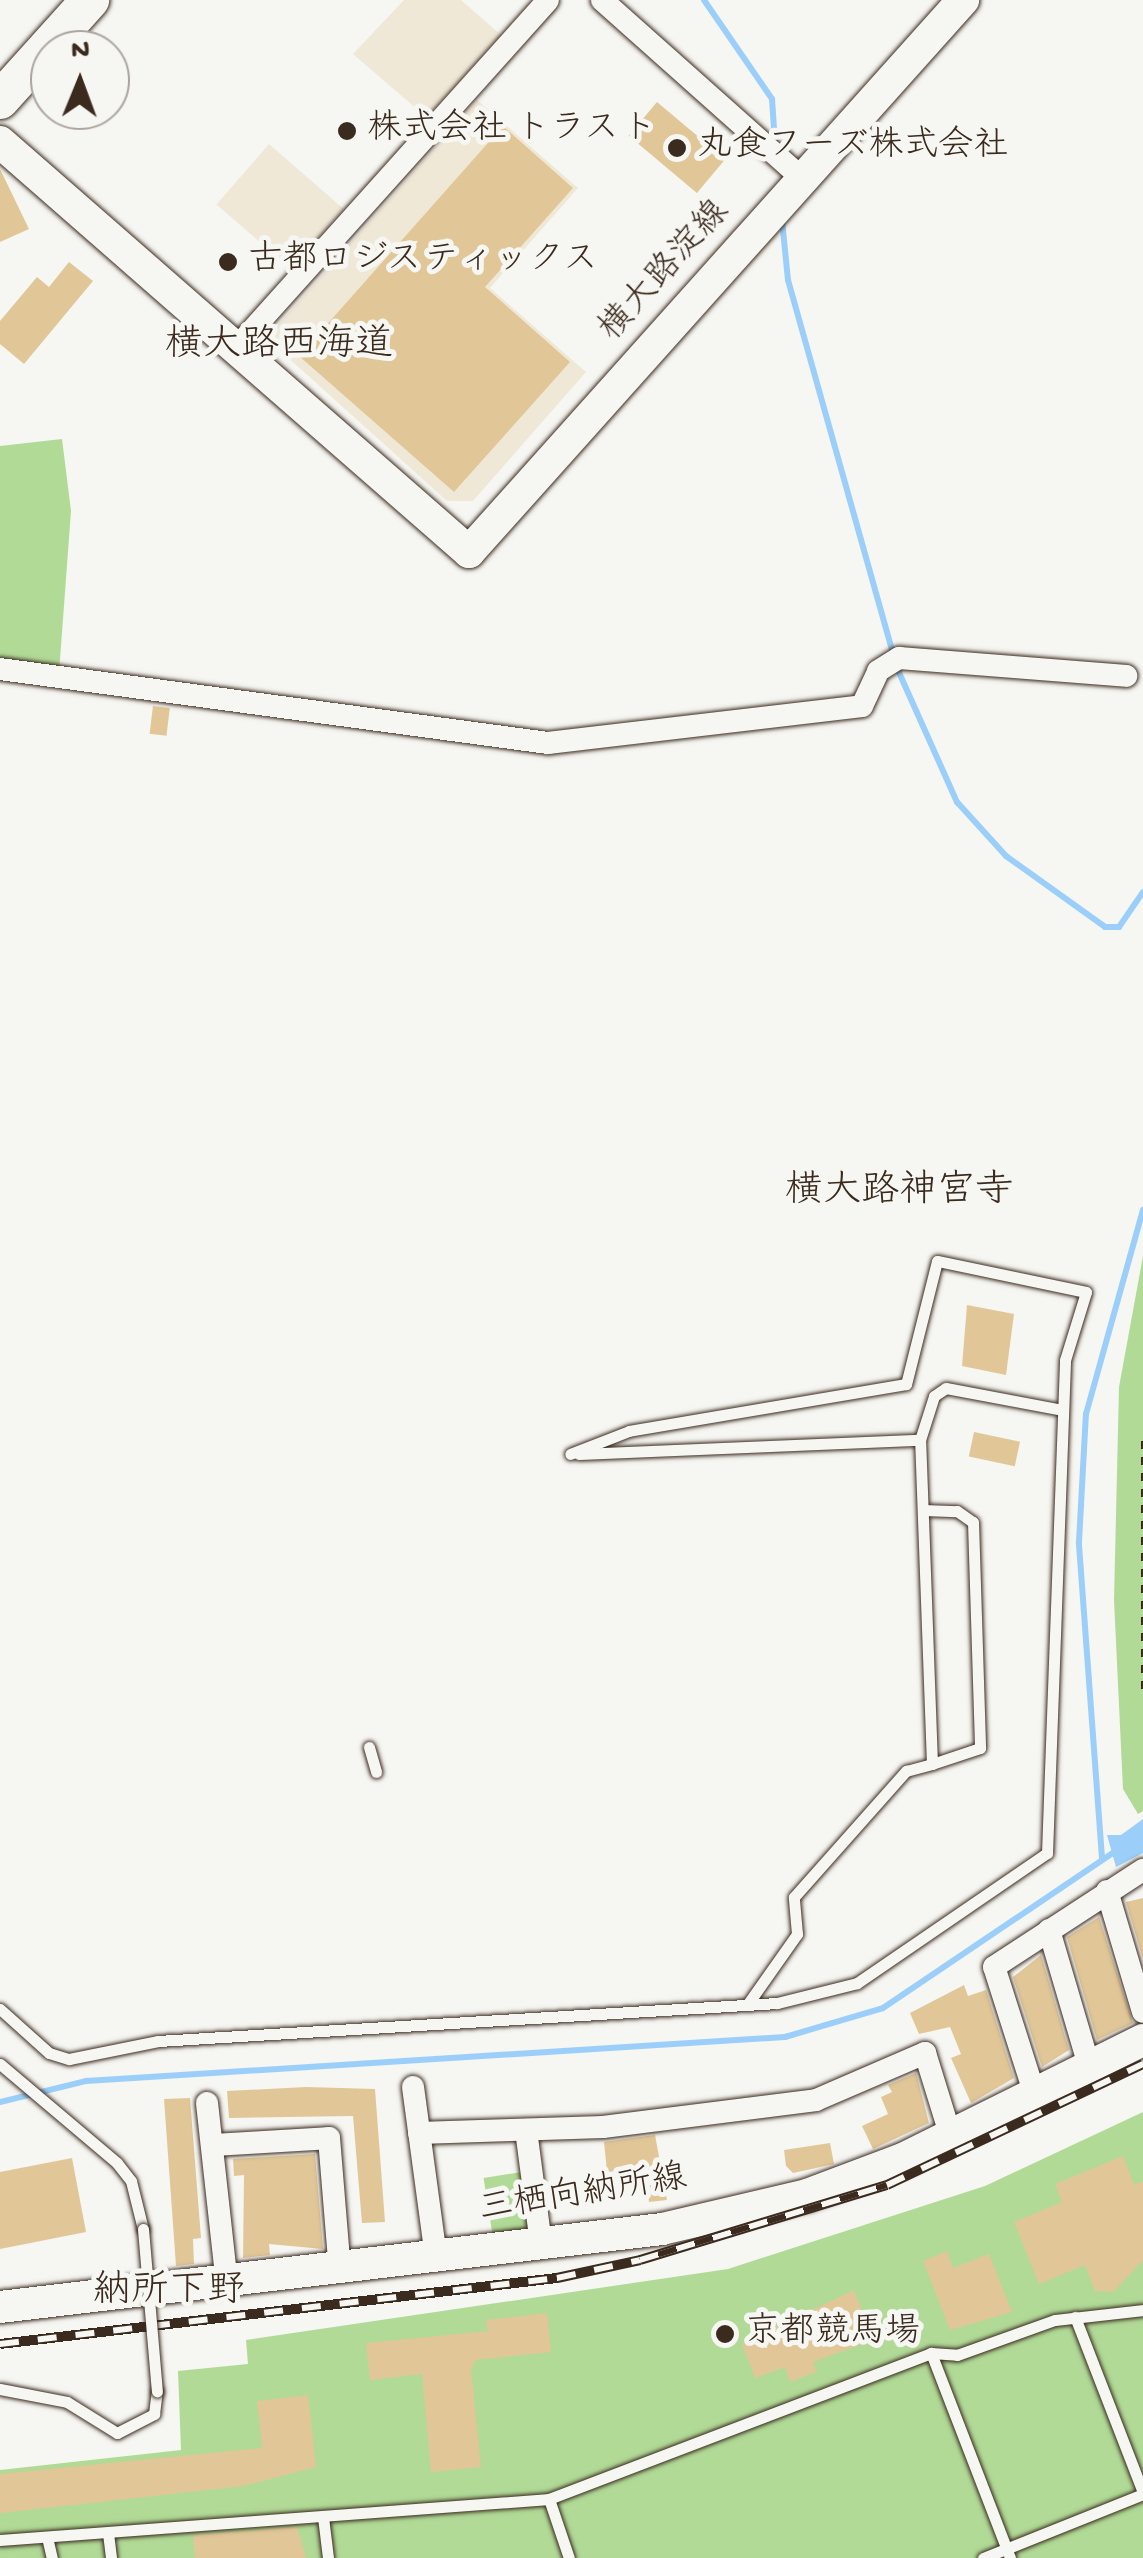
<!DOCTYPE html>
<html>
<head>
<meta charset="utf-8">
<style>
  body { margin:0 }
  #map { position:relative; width:1143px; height:2558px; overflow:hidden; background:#f6f6f2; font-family:"Gochi Hand","Klee One",sans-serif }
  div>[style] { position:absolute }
  .built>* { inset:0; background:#f0e8d7; transform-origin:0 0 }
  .green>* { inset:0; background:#b1da97; transform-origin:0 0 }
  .water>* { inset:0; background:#9bcff9 }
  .stream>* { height:6px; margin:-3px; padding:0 3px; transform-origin:3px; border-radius:3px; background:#9bcff9 }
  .building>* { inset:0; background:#e1c797; transform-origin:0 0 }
  .path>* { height:4px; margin-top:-2px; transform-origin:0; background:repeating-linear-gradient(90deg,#3b2a1e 0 8px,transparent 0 16px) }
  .roads { filter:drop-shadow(0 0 2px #3b2a1e) drop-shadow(0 0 2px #3b2a1e) }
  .lane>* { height:11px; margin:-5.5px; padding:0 5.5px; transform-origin:5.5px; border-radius:5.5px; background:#f6f6f2 }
  .street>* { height:22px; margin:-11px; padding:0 11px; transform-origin:11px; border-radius:11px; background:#f6f6f2 }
  .secondary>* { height:32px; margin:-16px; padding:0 16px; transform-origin:16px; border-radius:16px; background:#f6f6f2 }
  .primary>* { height:38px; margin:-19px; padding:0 19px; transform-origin:19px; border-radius:19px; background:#f6f6f2 }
  .rail>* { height:10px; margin-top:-5px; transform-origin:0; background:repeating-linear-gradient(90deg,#f6f6f2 0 19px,#3b2a1e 0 38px); box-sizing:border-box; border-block:2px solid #3b2a1e }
  .bridges { filter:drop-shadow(0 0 2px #3b2a1e) drop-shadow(0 0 2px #3b2a1e) }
  .lane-bridge>* { height:11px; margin:-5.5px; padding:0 5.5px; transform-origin:5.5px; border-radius:5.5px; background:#f6f6f2 }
  .dots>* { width:28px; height:28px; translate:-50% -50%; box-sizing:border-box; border:5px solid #f6f6f2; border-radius:50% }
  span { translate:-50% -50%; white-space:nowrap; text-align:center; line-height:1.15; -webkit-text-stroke:10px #f6f6f2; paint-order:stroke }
  .poi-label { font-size:35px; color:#3b2a1e }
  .left { translate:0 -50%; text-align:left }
  .street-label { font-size:35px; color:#3b2a1e }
  .neighbourhood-label { font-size:38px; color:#3b2a1e }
  .north { position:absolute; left:30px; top:30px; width:100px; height:100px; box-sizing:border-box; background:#f6f6f2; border:2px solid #aba49d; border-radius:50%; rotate:1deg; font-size:28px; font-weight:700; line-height:40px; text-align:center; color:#3b2a1e }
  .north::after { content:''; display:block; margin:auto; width:35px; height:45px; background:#3b2a1e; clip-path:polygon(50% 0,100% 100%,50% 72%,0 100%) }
</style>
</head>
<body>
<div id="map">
  <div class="built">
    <i style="clip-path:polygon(404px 0,461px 0,501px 35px,426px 117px,353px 54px)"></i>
    <i style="clip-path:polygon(477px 100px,578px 188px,490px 288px,586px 372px,473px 501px,447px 501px,274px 345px,271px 333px)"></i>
    <i style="left:269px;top:144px;width:99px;height:80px;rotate:41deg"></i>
  </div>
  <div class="green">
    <i style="clip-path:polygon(62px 439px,71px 511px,59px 673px,0 661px,0 446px)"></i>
    <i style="clip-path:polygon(1143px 1256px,1143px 1811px,1138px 1814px,1123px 1789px,1114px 1600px,1119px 1387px)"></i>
    <i style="clip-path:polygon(1143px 2112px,1143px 2558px,0 2558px,0 2470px,181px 2450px,178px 2371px,248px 2364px,246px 2340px,728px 2269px,985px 2186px)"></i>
    <i style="left:528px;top:2171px;width:61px;height:45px;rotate:81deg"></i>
  </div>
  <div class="water">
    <i style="clip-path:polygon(1143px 1819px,1143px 1853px,1116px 1867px,1107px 1835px,1121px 1835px)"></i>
  </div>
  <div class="stream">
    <i style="left:704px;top:0;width:120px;rotate:55.5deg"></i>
    <i style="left:772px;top:99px;width:44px;rotate:86.1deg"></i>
    <i style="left:782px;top:220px;width:60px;rotate:84.3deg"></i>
    <i style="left:788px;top:280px;width:403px;rotate:74.3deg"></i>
    <i style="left:897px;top:668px;width:147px;rotate:65.9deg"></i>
    <i style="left:957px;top:802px;width:73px;rotate:47.8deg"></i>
    <i style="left:1006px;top:856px;width:122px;rotate:35.6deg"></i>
    <i style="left:1105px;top:927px;width:14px"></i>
    <i style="left:1119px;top:927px;width:42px;rotate:-55.6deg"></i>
    <i style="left:1102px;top:1858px;width:317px;rotate:-94.2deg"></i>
    <i style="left:1079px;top:1542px;width:128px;rotate:-86.9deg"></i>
    <i style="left:1086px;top:1414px;width:212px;rotate:-74.4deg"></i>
    <i style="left:0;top:2102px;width:89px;rotate:-13.7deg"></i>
    <i style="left:86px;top:2081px;width:700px;rotate:-3.6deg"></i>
    <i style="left:785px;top:2037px;width:102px;rotate:-16.5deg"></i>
    <i style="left:883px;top:2008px;width:282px;rotate:-34deg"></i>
  </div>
  <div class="building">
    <i style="left:657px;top:102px;width:89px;height:44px;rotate:40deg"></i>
    <i style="clip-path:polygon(503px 126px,573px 188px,485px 287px,570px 362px,454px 492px,299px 356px)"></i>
    <i style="clip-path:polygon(0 169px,29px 229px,0 242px)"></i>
    <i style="clip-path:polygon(69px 262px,93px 281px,24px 364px,0 344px,0 321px,37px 277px,49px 287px)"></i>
    <i style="left:153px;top:706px;width:17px;height:28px;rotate:7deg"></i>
    <i style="clip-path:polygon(967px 1305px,1014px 1314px,1006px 1375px,962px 1366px)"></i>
    <i style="left:974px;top:1432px;width:47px;height:25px;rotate:12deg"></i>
    <i style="clip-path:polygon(1143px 1898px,1143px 1959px,1126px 1902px)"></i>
    <i style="clip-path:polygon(1099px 1917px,1133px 2023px,1097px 2040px,1067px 1937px)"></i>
    <i style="clip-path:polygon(1041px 1955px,1069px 2050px,1042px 2067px,1013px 1977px)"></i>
    <i style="clip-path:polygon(964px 1985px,968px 1996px,986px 1990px,1014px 2078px,971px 2103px,951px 2058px,961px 2054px,950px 2027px,919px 2034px,910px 2013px)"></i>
    <i style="clip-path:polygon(916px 2073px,929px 2123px,873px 2149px,862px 2126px,888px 2114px,881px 2097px,892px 2092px,888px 2085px)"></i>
    <i style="clip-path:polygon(306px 2087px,375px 2089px,385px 2222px,362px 2223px,353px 2116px,229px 2118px,227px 2091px)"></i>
    <i style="clip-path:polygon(190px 2098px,201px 2238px,193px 2239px,194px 2264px,176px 2266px,164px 2099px)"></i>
    <i style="clip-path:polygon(655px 2135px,667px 2200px,649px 2202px,645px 2169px,607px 2172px,604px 2142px)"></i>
    <i style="clip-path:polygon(830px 2143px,834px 2164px,793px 2173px,786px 2166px,784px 2150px)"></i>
    <i style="clip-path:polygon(315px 2154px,323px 2249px,269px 2244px,270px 2255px,243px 2258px,244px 2175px,234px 2176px,233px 2159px)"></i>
    <i style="clip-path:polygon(1123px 2156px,1134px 2185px,1143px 2181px,1143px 2260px,1113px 2292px,1095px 2291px,1085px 2265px,1039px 2284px,1014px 2222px,1062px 2202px,1055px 2184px)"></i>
    <i style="clip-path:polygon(72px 2158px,86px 2232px,0 2249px,0 2172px)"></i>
    <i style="clip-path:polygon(947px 2251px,953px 2268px,989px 2254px,1012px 2312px,950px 2330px,923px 2261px)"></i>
    <i style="clip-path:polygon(854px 2290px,873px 2340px,813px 2362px,816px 2372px,790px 2382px,785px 2367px,755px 2378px,742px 2344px)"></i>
    <i style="clip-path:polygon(547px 2313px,551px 2352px,476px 2360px,471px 2369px,481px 2467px,431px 2472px,422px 2374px,370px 2380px,366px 2343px,488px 2331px,486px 2320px)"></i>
    <i style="clip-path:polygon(308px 2395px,316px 2467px,244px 2486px,0 2513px,0 2474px,262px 2448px,257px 2401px)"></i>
    <i style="clip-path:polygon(297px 2527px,306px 2558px,195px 2558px,193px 2535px)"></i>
  </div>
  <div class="path">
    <i style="left:1143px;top:1441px;width:249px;rotate:90deg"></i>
  </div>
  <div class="roads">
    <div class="lane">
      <i style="left:579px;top:1454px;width:341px;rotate:-2.4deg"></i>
      <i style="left:923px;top:1510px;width:34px;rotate:2deg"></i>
      <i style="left:957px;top:1511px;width:19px;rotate:35deg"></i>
      <i style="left:973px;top:1522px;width:226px;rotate:88.2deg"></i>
      <i style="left:980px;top:1748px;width:51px;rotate:161.6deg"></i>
      <i style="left:369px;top:1747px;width:26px;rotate:74deg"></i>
      <i style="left:747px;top:2005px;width:87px;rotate:-54.8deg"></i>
      <i style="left:797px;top:1934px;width:37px;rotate:-95deg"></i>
      <i style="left:794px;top:1897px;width:169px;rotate:-48.4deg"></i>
      <i style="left:906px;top:1771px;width:27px;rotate:-15deg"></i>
      <i style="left:932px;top:1764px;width:324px;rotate:-92.1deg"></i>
      <i style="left:920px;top:1440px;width:46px;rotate:-72.3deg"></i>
      <i style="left:934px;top:1396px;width:14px;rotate:-34deg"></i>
      <i style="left:946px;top:1388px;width:118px;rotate:10.7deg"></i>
      <i style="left:0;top:2009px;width:66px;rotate:41.9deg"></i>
      <i style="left:49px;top:2053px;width:21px;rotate:17deg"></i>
      <i style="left:69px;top:2059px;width:91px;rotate:-11.4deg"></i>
      <i style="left:158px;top:2041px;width:620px;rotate:-3.51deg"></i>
      <i style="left:777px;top:2003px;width:82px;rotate:-14deg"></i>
      <i style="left:857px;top:1983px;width:230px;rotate:-34.4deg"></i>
      <i style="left:1047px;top:1853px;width:493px;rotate:-87.9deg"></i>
      <i style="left:1065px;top:1360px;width:71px;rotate:-72.8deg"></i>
      <i style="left:1086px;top:1292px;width:152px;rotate:-168.2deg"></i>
      <i style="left:937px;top:1261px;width:127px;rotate:104.1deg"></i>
      <i style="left:906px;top:1384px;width:281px;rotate:170.4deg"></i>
      <i style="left:629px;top:1431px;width:63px;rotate:158.7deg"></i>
      <i style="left:0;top:2064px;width:153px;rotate:40.2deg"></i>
      <i style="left:117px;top:2163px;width:23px;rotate:52deg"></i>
      <i style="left:131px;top:2181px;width:49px;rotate:76deg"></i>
      <i style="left:1075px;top:2317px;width:188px;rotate:68.8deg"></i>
      <i style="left:931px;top:2353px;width:26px;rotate:4deg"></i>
      <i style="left:957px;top:2355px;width:104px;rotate:-19.7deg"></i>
      <i style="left:1055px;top:2320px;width:89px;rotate:-6.5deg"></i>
      <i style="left:0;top:2389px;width:68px;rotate:11deg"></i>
      <i style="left:67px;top:2402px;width:59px;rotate:31.8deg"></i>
      <i style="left:117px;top:2433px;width:42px;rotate:-27.2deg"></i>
      <i style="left:154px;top:2414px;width:23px;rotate:-83deg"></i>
      <i style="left:549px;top:2499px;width:62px;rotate:71.3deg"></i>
      <i style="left:323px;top:2517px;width:41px;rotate:83deg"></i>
      <i style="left:108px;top:2533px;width:25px;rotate:83deg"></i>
      <i style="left:47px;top:2537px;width:22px;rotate:77deg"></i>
      <i style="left:0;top:2540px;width:551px;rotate:-4.27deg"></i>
      <i style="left:549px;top:2499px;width:409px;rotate:-20.9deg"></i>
      <i style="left:931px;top:2353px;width:220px;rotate:68.9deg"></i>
      <i style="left:983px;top:2558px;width:172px;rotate:-21.8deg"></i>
    </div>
    <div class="street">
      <i style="left:602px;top:0;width:269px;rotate:41.7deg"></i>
      <i style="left:236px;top:348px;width:467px;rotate:-48.1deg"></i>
      <i style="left:0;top:669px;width:553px;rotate:7.69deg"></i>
      <i style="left:548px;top:743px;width:316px;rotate:-6.7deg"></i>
      <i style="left:862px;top:706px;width:38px;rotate:-65deg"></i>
      <i style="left:878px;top:671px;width:25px;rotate:-32deg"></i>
      <i style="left:899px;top:658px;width:228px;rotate:4.5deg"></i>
      <i style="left:1107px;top:1891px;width:126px;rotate:73.4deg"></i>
      <i style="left:1049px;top:1930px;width:142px;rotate:73.6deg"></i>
      <i style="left:413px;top:2087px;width:173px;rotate:82.3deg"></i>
      <i style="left:1034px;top:2092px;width:131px;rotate:-107.7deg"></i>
      <i style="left:994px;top:1967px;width:178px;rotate:-33.1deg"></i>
      <i style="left:207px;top:2103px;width:182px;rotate:83.7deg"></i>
      <i style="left:526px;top:2130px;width:115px;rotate:82.5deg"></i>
      <i style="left:419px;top:2133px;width:184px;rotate:-1.9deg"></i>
      <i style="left:603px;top:2127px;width:215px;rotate:-7.2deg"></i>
      <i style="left:816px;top:2100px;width:119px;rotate:-23.3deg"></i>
      <i style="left:925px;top:2053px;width:85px;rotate:72.8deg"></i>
      <i style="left:212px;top:2145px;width:117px;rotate:-3.4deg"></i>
      <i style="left:329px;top:2138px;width:134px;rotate:85.3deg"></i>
    </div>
    <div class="secondary">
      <i style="left:0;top:142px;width:623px;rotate:41.16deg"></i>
      <i style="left:469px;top:552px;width:741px;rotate:-48.17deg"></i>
      <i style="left:0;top:2307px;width:667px;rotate:-6.72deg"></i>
      <i style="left:662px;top:2229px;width:149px;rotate:-13.2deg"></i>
      <i style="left:807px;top:2195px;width:103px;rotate:-20.6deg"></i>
      <i style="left:903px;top:2159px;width:268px;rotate:-26.4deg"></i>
    </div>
    <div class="primary">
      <i style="left:0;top:100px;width:135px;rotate:-48deg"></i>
    </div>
  </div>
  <div class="rail">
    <i style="left:0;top:2344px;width:561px;rotate:-6.76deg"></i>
    <i style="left:557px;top:2278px;width:85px;rotate:-12.2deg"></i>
    <i style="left:640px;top:2260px;width:258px;rotate:-16.9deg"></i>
    <i style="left:887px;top:2185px;width:283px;rotate:-25.3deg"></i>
  </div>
  <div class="bridges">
    <div class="lane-bridge">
      <i style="left:143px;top:2229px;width:163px;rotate:85.1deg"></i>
    </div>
  </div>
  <div class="dots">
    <i style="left:347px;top:131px;background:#3b2a1e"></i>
    <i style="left:677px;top:148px;background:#3b2a1e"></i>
    <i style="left:228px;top:262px;background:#3b2a1e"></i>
    <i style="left:725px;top:2334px;background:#3b2a1e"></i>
  </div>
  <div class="poi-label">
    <span class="left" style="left:367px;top:131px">株式会社 トラスト</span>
    <span class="left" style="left:697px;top:148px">丸食フーズ株式会社</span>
    <span class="left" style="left:248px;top:262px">古都ロジスティックス</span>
    <span class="left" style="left:745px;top:2334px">京都競馬場</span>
  </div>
  <div class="street-label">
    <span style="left:666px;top:272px;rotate:-48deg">横大路淀線</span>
    <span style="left:583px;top:2196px;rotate:-9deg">三栖向納所線</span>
  </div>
  <div class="neighbourhood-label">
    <span style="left:279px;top:348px">横大路西海道</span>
    <span style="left:899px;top:1194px">横大路神宮寺</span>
    <span style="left:169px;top:2294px">納所下野</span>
  </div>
  <div class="north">N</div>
</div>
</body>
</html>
